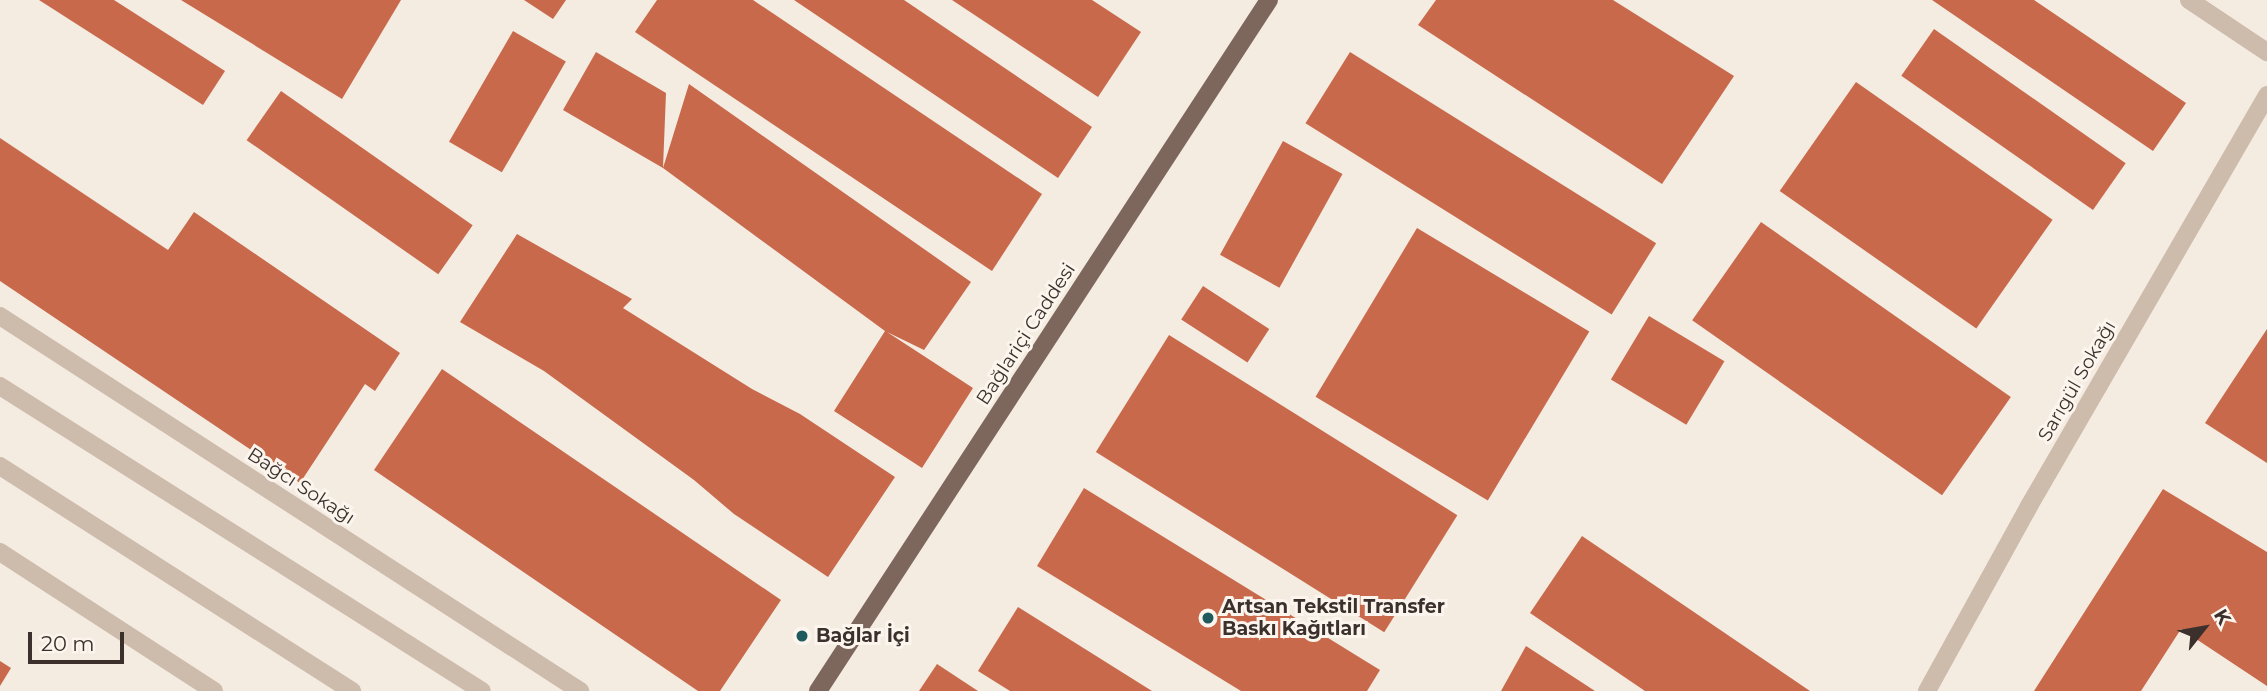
<!DOCTYPE html>
<html>
<head>
<meta charset="utf-8">
<style>
  body { margin:0 }
  #map { position:relative; width:2267px; height:691px; overflow:hidden; background:#f4ebe1; font-family:Montserrat,sans-serif }
  div>[style] { position:absolute }
  .building>* { inset:0; background:#c8694b; transform-origin:0 0 }
  .minor>* { height:18px; margin:-9px; padding:0 9px; transform-origin:9px; border-radius:9px; background:#cdbbac }
  .major>* { height:18px; margin:-9px; padding:0 9px; transform-origin:9px; border-radius:9px; background:#7d675c }
  .dots>* { width:19px; height:19px; translate:-50% -50%; box-sizing:border-box; border:4px solid #fbf5ee; border-radius:50% }
  span { translate:-50% -50%; white-space:nowrap; text-align:center; line-height:1.15; -webkit-text-stroke:6px #fbf5ee; paint-order:stroke }
  .street-label { font-size:19px; color:#3b302b }
  .poi-label { font-size:19px; color:#3b302b; font-weight:700 }
  .left { translate:0 -50%; text-align:left }
  .north { position:absolute; left:2169px; top:593px; width:70px; height:70px; -webkit-text-stroke:5px #fbf5ee; paint-order:stroke; rotate:59deg; font-size:19px; font-weight:700; line-height:28px; text-align:center; color:#3b302b }
  .north::after { content:''; display:block; margin:auto; width:24px; height:32px; background:#3b302b; clip-path:polygon(50% 0,100% 100%,50% 72%,0 100%) }
  .scale { position:absolute; left:28px; top:632px; width:96px; height:32px; box-sizing:border-box; border:4px solid #3b302b; border-top:0; padding-left:9px; font-size:21px; line-height:24px; white-space:nowrap; color:#3b302b; -webkit-text-stroke:5px #fbf5ee; paint-order:stroke }
</style>
</head>
<body>
<div id="map">
  <div class="building">
    <i style="clip-path:polygon(39px 0,114px 0,225px 71px,203px 105px)"></i>
    <i style="clip-path:polygon(181px 0,401px 0,342px 99px)"></i>
    <i style="clip-path:polygon(524px 0,566px 0,553px 19px)"></i>
    <i style="clip-path:polygon(657px 0,753px 0,1042px 194px,992px 271px,635px 32px)"></i>
    <i style="clip-path:polygon(794px 0,904px 0,1092px 127px,1058px 178px)"></i>
    <i style="clip-path:polygon(952px 0,1092px 0,1141px 32px,1098px 97px)"></i>
    <i style="clip-path:polygon(1436px 0,1613px 0,1734px 76px,1662px 184px,1418px 25px)"></i>
    <i style="clip-path:polygon(1932px 0,2034px 0,2186px 103px,2153px 151px)"></i>
    <i style="left:1934px;top:29px;width:234px;height:57px;rotate:35deg"></i>
    <i style="left:513px;top:31px;width:61px;height:128px;rotate:30deg"></i>
    <i style="clip-path:polygon(596px 52px,666px 93px,663px 168px,689px 84px,971px 282px,924px 350px,887px 332px,973px 388px,922px 468px,834px 411px,885px 331px,663px 168px,563px 110px)"></i>
    <i style="left:1350px;top:52px;width:361px;height:84px;rotate:32deg"></i>
    <i style="left:1856px;top:82px;width:240px;height:133px;rotate:35deg"></i>
    <i style="left:281px;top:91px;width:234px;height:60px;rotate:35deg"></i>
    <i style="clip-path:polygon(0 138px,168px 250px,194px 212px,400px 353px,375px 391px,365px 384px,300px 483px,0 281px)"></i>
    <i style="left:1283px;top:141px;width:68px;height:130px;rotate:29deg"></i>
    <i style="left:1761px;top:222px;width:305px;height:120px;rotate:35deg"></i>
    <i style="left:1417px;top:228px;width:201px;height:197px;rotate:31deg"></i>
    <i style="clip-path:polygon(517px 234px,632px 299px,623px 308px,752px 389px,800px 414px,895px 477px,828px 577px,734px 514px,694px 480px,544px 371px,460px 322px)"></i>
    <i style="left:1203px;top:286px;width:79px;height:40px;rotate:33deg"></i>
    <i style="left:1649px;top:316px;width:88px;height:74px;rotate:31deg"></i>
    <i style="clip-path:polygon(2267px 329px,2267px 463px,2205px 423px)"></i>
    <i style="left:1169px;top:335px;width:340px;height:138px;rotate:32deg"></i>
    <i style="clip-path:polygon(442px 369px,781px 600px,720px 691px,698px 691px,374px 470px)"></i>
    <i style="clip-path:polygon(1084px 488px,1380px 670px,1367px 691px,1241px 691px,1037px 566px)"></i>
    <i style="clip-path:polygon(2163px 489px,2267px 552px,2267px 686px,2181px 629px,2141px 691px,2034px 691px)"></i>
    <i style="clip-path:polygon(1582px 536px,1810px 691px,1645px 691px,1530px 613px)"></i>
    <i style="clip-path:polygon(1018px 607px,1152px 691px,1010px 691px,978px 671px)"></i>
    <i style="clip-path:polygon(1526px 646px,1595px 691px,1501px 691px)"></i>
    <i style="clip-path:polygon(0 661px,11px 668px,0 686px)"></i>
    <i style="clip-path:polygon(937px 664px,978px 691px,919px 691px)"></i>
  </div>
  <div class="minor">
    <i style="left:2189px;top:0;width:94px;rotate:33.7deg"></i>
    <i style="left:0;top:316px;width:691px;rotate:32.88deg"></i>
    <i style="left:0;top:386px;width:570px;rotate:32.32deg"></i>
    <i style="left:0;top:466px;width:418px;rotate:32.6deg"></i>
    <i style="left:0;top:552px;width:255px;rotate:33deg"></i>
    <i style="left:1927px;top:691px;width:211px;rotate:-61.1deg"></i>
    <i style="left:2029px;top:506px;width:475px;rotate:-59.9deg"></i>
  </div>
  <div class="major">
    <i style="left:818px;top:691px;width:825px;rotate:-56.87deg"></i>
  </div>
  <div class="dots">
    <i style="left:1208px;top:618px;background:#1f5a5e"></i>
    <i style="left:802px;top:636px;background:#1f5a5e"></i>
  </div>
  <div class="street-label">
    <span style="left:1026px;top:334px;rotate:-57deg">Bağlariçi Caddesi</span>
    <span style="left:2077px;top:381px;rotate:-60deg">Sarıgül Sokağı</span>
    <span style="left:301px;top:486px;rotate:33deg">Bağcı Sokağı</span>
  </div>
  <div class="poi-label">
    <span class="left" style="left:1222px;top:618px">Artsan Tekstil Transfer<br>Baskı Kağıtları</span>
    <span class="left" style="left:816px;top:636px">Bağlar İçi</span>
  </div>
  <div class="north">K</div>
  <div class="scale">20 m</div>
</div>
</body>
</html>
